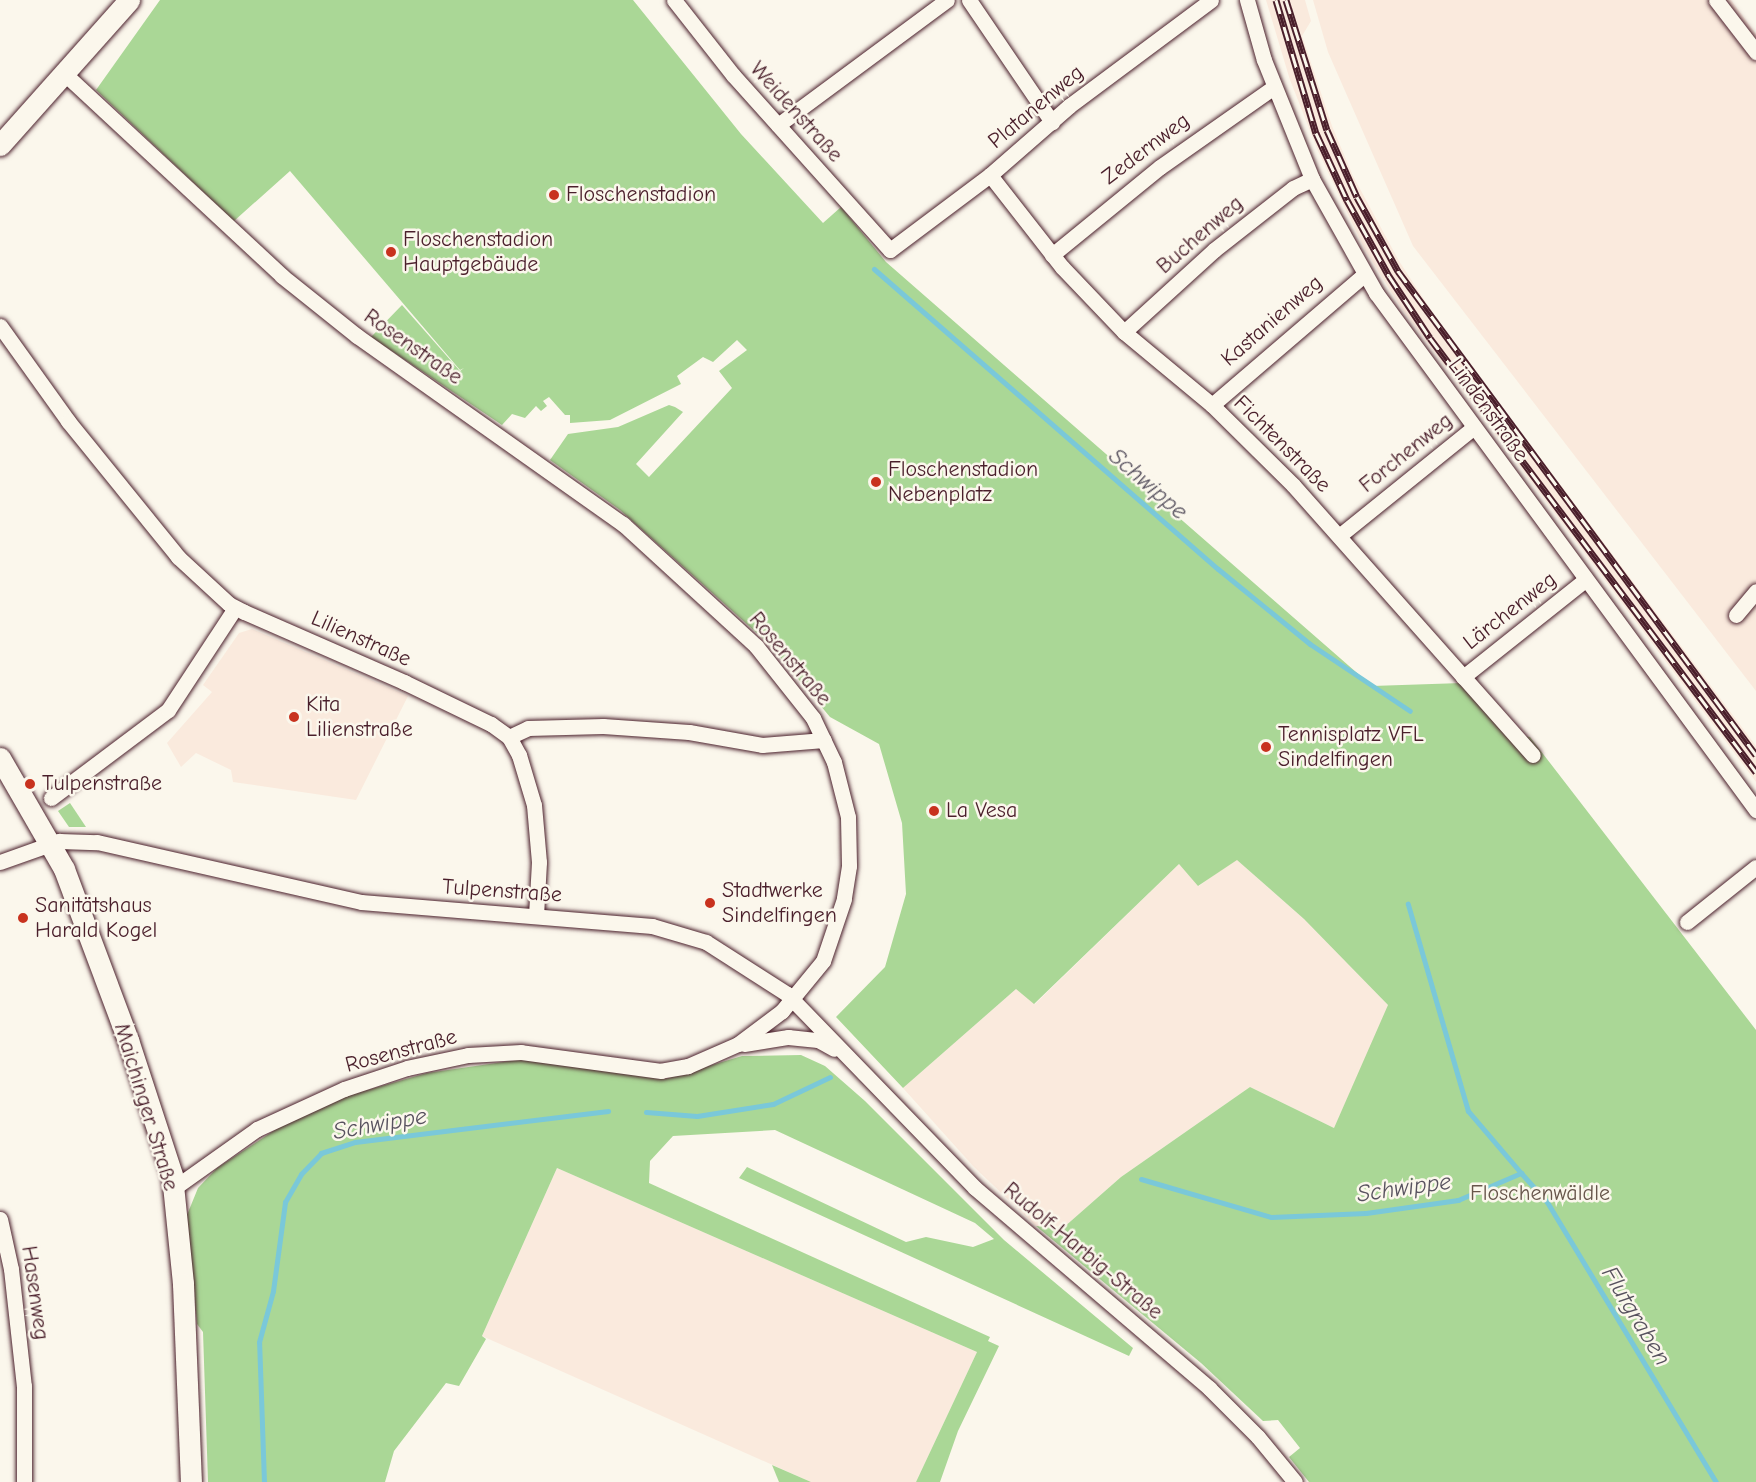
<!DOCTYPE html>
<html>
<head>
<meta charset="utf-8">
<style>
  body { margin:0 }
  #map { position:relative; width:1756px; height:1482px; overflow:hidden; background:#fbf7ec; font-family:"Comic Neue",sans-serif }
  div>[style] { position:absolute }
  .built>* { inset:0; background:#faeadd }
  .green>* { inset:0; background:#aad796 }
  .stream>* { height:5px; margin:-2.5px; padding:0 2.5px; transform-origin:2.5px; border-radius:2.5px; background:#7ac8d9 }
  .roads { filter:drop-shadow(0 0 2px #4a1f2b) drop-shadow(0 0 2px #4a1f2b) }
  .street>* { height:15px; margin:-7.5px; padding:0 7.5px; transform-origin:7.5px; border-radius:7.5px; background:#fbf7ec }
  .secondary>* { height:21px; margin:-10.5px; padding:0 10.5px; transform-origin:10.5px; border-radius:10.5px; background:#fbf7ec }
  .rail>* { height:7px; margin-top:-3.5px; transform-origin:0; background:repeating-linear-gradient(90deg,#fbf7ec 0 14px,#4a1f2b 0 28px); box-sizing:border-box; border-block:2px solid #4a1f2b }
  .dots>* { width:16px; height:16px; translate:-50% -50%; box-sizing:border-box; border:3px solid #fbf7ec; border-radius:50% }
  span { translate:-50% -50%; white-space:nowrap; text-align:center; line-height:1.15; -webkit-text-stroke:5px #fbf7ec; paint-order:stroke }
  .street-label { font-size:22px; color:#4a1f2b }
  .poi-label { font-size:22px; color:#4a1f2b }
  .left { translate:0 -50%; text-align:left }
  .park-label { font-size:22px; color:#67564b }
  .water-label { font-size:24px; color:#58525f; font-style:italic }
</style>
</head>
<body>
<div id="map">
  <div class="built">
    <i style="clip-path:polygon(1266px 0,1305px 0,1311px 21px,1302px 36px,1332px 126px,1353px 176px,1399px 261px,1442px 327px,1756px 746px,1756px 782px,1402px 309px,1365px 250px,1318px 151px,1290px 80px)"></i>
    <i style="clip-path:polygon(1313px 0,1731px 0,1756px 34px,1756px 691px,1413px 246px,1328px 52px)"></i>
    <i style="clip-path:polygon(252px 629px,408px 696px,356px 800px,233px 782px,231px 770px,196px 753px,181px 767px,167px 743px,212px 692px,203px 685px,239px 633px)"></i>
    <i style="clip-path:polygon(1236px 859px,1304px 919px,1389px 1006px,1334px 1128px,1250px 1087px,1121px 1177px,1063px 1228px,1036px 1226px,973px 1166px,903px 1088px,1016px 989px,1035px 1004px,1179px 864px,1199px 886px)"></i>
    <i style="clip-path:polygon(557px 1168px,977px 1352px,916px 1482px,811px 1482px,482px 1336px)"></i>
  </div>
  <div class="green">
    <i style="clip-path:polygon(160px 0,633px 0,741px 134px,823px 223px,841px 207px,886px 262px,1372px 686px,1462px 683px,1518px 735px,1530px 737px,1756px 1030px,1756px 1482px,1309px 1482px,1289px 1457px,1300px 1448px,1278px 1420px,1263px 1421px,1201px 1363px,1036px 1226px,1063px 1228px,1121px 1177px,1250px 1087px,1334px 1128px,1388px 1005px,1304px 919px,1237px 860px,1198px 886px,1179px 864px,1034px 1004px,1016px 989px,903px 1088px,836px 1017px,885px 967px,906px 894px,902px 823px,879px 744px,830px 717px,769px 644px,620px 510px,550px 460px,568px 434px,618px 427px,669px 405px,675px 407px,683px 412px,636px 464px,649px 477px,732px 388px,719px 371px,747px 350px,737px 340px,713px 362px,703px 357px,677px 376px,681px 384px,610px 420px,570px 423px,570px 415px,565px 415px,549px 397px,543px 401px,547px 406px,541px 411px,536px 406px,525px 418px,512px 414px,502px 425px,371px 337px,402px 305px,460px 371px,464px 368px,460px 370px,290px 171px,234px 221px,96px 90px)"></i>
    <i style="clip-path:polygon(70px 803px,86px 827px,69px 827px,58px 811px)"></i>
    <i style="clip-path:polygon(801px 1055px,825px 1066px,865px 1101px,1004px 1240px,1133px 1348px,1129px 1356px,739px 1178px,747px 1167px,906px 1242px,926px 1237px,973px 1247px,994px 1239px,975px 1223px,775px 1130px,673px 1136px,650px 1161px,649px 1183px,990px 1337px,988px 1341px,999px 1346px,958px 1431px,940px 1482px,916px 1482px,977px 1352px,557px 1168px,482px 1336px,486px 1339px,459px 1386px,446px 1383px,394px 1451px,385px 1482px,208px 1482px,203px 1332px,197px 1324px,187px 1215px,198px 1188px,217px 1168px,281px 1126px,343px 1097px,427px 1073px,524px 1059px,665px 1079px,742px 1056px)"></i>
    <i style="clip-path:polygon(772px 1465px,811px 1482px,779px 1482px)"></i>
  </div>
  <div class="stream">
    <i style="left:874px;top:269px;width:456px;rotate:41.1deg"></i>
    <i style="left:1218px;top:569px;width:119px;rotate:39.2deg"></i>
    <i style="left:1310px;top:644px;width:120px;rotate:33.8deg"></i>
    <i style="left:646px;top:1112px;width:51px;rotate:4.5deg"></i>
    <i style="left:697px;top:1116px;width:77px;rotate:-9deg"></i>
    <i style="left:773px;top:1104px;width:63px;rotate:-25.3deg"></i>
    <i style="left:1521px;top:1173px;width:39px;rotate:48deg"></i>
    <i style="left:1547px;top:1202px;width:327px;rotate:58.9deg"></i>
    <i style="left:1141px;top:1179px;width:135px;rotate:16.3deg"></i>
    <i style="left:1271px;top:1217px;width:95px;rotate:-2.4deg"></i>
    <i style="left:1366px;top:1213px;width:93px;rotate:-8deg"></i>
    <i style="left:1458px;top:1200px;width:69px;rotate:-23.2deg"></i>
    <i style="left:1521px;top:1173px;width:82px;rotate:-130.5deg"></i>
    <i style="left:1468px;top:1111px;width:216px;rotate:-106.2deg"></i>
    <i style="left:264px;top:1482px;width:140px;rotate:-92deg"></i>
    <i style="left:259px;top:1342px;width:53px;rotate:-74.6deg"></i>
    <i style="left:273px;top:1291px;width:90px;rotate:-82.3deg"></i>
    <i style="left:285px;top:1202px;width:32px;rotate:-60deg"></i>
    <i style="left:301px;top:1174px;width:29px;rotate:-46deg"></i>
    <i style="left:321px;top:1153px;width:36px;rotate:-18deg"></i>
    <i style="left:355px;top:1142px;width:255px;rotate:-7deg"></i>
  </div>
  <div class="roads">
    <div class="street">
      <i style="left:674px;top:0;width:95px;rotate:51.8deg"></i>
      <i style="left:733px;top:75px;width:235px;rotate:48.1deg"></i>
      <i style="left:890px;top:250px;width:125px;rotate:-36.9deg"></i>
      <i style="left:990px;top:175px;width:105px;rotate:-41.1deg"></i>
      <i style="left:1069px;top:106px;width:177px;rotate:-36.7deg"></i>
      <i style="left:969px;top:0;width:148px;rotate:55.8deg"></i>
      <i style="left:1247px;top:0;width:62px;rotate:74.2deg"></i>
      <i style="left:1264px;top:60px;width:128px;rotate:68deg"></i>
      <i style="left:1312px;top:179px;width:131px;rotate:60.7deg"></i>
      <i style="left:1376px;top:293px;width:642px;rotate:53.68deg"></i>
      <i style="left:1716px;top:0;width:66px;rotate:52.4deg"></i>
      <i style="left:66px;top:75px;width:295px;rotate:42.9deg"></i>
      <i style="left:282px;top:276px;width:96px;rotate:38.7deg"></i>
      <i style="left:357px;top:336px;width:326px;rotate:35.3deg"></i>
      <i style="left:623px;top:524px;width:180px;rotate:42.5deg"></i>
      <i style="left:756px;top:646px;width:92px;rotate:51.6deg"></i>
      <i style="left:813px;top:718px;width:49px;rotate:64.5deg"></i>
      <i style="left:834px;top:762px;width:57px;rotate:75.7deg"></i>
      <i style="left:848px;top:817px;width:49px;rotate:88.8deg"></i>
      <i style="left:849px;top:866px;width:33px;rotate:99deg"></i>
      <i style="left:844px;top:899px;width:65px;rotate:108.7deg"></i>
      <i style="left:823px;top:961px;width:65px;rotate:129.4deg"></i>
      <i style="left:782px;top:1011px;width:55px;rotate:143.1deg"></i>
      <i style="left:738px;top:1044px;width:55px;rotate:156.3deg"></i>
      <i style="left:688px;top:1066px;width:27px;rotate:170deg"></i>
      <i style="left:661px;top:1071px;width:141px;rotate:-172.3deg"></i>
      <i style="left:521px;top:1052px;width:53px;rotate:176.8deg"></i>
      <i style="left:468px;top:1055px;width:62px;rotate:168deg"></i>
      <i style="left:407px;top:1068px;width:66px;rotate:161.6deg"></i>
      <i style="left:344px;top:1089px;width:96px;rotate:155.3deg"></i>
      <i style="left:257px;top:1129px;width:102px;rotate:144.6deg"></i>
      <i style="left:778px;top:125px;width:210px;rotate:-36.5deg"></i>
      <i style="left:990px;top:175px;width:117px;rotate:52deg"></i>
      <i style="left:1062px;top:267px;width:90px;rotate:46.4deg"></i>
      <i style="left:1124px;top:332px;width:114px;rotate:39.7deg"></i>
      <i style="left:1212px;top:405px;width:114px;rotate:44.6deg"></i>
      <i style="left:1293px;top:485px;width:361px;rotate:48.4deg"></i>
      <i style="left:1052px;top:255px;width:139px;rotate:-39.2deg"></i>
      <i style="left:1160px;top:167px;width:139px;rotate:-35.1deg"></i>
      <i style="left:0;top:326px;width:117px;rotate:54.4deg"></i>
      <i style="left:68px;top:421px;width:175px;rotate:51deg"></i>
      <i style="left:178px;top:557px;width:69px;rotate:42.7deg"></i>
      <i style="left:229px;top:604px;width:17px;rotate:28deg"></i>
      <i style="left:244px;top:612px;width:175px;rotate:23.6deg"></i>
      <i style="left:404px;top:682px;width:97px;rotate:25.8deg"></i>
      <i style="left:491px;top:724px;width:22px;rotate:36deg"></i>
      <i style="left:509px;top:737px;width:21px;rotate:-25deg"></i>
      <i style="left:528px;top:728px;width:75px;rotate:-1.5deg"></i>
      <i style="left:603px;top:726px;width:86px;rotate:4deg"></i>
      <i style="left:689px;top:732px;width:74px;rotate:10.1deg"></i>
      <i style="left:762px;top:745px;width:62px;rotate:-4.6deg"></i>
      <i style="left:1124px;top:332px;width:122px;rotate:-42.3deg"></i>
      <i style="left:1214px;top:250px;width:100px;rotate:-38.1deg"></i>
      <i style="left:1293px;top:188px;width:21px;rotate:-25deg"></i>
      <i style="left:1212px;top:405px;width:201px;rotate:-40.6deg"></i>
      <i style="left:1339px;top:536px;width:172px;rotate:-38.9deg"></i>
      <i style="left:1736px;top:615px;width:31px;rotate:-50deg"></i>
      <i style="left:1463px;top:677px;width:156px;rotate:-38.5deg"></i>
      <i style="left:509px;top:737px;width:21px;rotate:61deg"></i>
      <i style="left:519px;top:755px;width:52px;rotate:73.3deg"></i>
      <i style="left:534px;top:805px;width:57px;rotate:85deg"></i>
      <i style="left:539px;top:862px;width:54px;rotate:93.2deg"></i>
      <i style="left:51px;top:798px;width:146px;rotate:-36.9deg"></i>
      <i style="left:168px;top:710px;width:122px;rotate:-56.7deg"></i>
      <i style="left:0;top:862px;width:63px;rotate:-19.6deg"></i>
      <i style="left:59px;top:841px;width:38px;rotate:2deg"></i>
      <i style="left:97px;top:842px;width:271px;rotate:12.8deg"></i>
      <i style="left:361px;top:902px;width:292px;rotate:4.7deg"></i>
      <i style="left:652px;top:926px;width:56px;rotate:16.5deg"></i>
      <i style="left:706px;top:942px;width:96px;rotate:32.7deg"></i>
      <i style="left:787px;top:994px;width:270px;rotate:45.9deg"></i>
      <i style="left:975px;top:1188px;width:308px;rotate:40.5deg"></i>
      <i style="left:1209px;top:1388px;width:69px;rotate:45deg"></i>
      <i style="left:1258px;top:1437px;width:58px;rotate:50.6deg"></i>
      <i style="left:1687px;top:922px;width:88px;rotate:-38.6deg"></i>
      <i style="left:744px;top:1044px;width:45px;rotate:-9deg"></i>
      <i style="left:788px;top:1037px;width:30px;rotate:6deg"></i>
      <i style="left:818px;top:1040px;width:18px;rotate:29deg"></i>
      <i style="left:0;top:1219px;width:51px;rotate:77.6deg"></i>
      <i style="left:11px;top:1269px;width:118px;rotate:83.7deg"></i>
      <i style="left:24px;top:1386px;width:96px;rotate:90deg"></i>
    </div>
    <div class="secondary">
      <i style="left:0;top:145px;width:194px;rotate:-48.3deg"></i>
      <i style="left:0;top:758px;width:128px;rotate:60deg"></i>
      <i style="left:64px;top:869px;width:183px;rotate:69.5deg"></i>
      <i style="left:128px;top:1040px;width:142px;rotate:71.9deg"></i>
      <i style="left:172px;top:1175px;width:110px;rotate:84.2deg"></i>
      <i style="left:183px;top:1284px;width:198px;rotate:87.7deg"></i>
    </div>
  </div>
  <div class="rail">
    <i style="left:1276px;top:0;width:139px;rotate:73.3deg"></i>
    <i style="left:1316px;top:133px;width:74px;rotate:65.2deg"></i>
    <i style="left:1347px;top:200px;width:87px;rotate:61.1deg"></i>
    <i style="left:1389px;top:276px;width:74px;rotate:56.5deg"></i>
    <i style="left:1430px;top:338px;width:543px;rotate:53.09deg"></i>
    <i style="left:1286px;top:0;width:136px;rotate:72.5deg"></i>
    <i style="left:1327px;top:130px;width:73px;rotate:65.9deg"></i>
    <i style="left:1357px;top:197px;width:85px;rotate:61deg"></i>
    <i style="left:1398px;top:271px;width:602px;rotate:53.51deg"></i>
  </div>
  <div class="dots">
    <i style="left:554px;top:195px;background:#c8321e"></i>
    <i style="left:391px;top:252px;background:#c8321e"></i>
    <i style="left:876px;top:482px;background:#c8321e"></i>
    <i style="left:294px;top:717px;background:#c8321e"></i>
    <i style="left:1266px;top:747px;background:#c8321e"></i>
    <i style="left:30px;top:784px;background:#c8321e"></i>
    <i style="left:934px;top:811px;background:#c8321e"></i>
    <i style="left:710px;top:903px;background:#c8321e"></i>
    <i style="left:23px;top:918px;background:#c8321e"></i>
  </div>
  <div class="street-label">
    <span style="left:1036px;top:107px;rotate:-40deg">Platanenweg</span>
    <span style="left:796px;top:112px;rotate:48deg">Weidenstraße</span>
    <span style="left:1146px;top:149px;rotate:-37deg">Zedernweg</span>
    <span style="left:1200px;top:235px;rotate:-41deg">Buchenweg</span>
    <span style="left:1272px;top:321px;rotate:-41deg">Kastanienweg</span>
    <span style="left:413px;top:347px;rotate:35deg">Rosenstraße</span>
    <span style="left:1488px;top:410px;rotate:54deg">Lindenstraße</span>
    <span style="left:1282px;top:444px;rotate:45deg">Fichtenstraße</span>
    <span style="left:1406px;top:453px;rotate:-39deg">Forchenweg</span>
    <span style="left:1510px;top:611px;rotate:-38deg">Lärchenweg</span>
    <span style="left:361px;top:639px;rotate:24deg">Lilienstraße</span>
    <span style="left:790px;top:659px;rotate:50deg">Rosenstraße</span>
    <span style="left:502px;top:891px;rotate:4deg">Tulpenstraße</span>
    <span style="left:401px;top:1051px;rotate:-15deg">Rosenstraße</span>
    <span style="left:146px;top:1107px;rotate:73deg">Maichinger Straße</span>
    <span style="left:1083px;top:1251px;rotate:40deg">Rudolf-Harbig-Straße</span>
    <span style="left:35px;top:1293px;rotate:82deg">Hasenweg</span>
  </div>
  <div class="poi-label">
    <span class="left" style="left:566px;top:195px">Floschenstadion</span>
    <span class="left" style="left:403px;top:252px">Floschenstadion<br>Hauptgebäude</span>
    <span class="left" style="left:888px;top:482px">Floschenstadion<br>Nebenplatz</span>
    <span class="left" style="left:306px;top:717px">Kita<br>Lilienstraße</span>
    <span class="left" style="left:1278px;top:747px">Tennisplatz VFL<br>Sindelfingen</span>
    <span class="left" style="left:42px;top:784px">Tulpenstraße</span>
    <span class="left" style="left:946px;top:811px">La Vesa</span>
    <span class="left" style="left:722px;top:903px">Stadtwerke<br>Sindelfingen</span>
    <span class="left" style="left:35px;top:918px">Sanitätshaus<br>Harald Kogel</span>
  </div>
  <div class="park-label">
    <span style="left:1540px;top:1194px">Floschenwäldle</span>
  </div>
  <div class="water-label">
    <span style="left:1148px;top:484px;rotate:41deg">Schwippe</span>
    <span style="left:380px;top:1124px;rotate:-10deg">Schwippe</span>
    <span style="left:1404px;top:1188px;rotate:-8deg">Schwippe</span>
    <span style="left:1636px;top:1316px;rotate:59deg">Flutgraben</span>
  </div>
</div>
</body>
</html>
